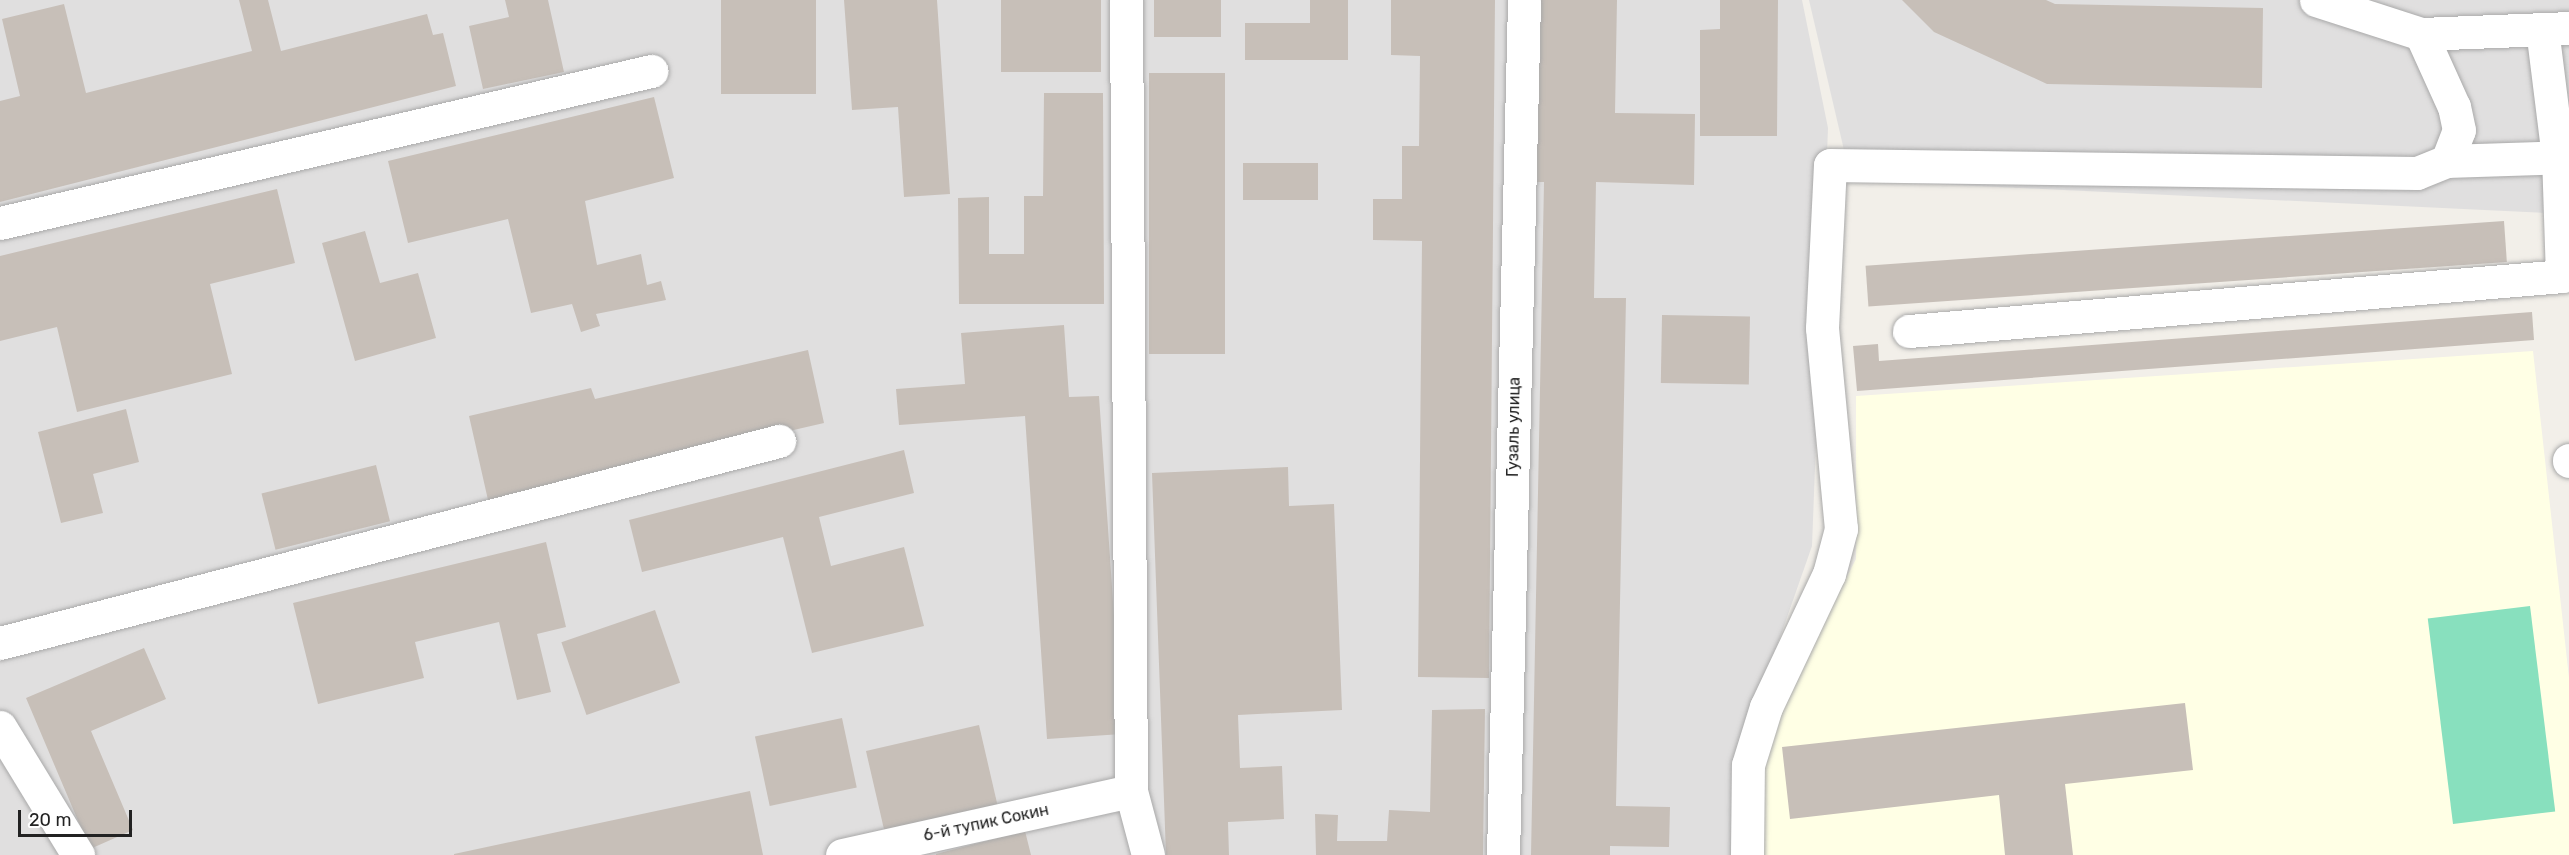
<!DOCTYPE html>
<html>
<head>
<meta charset="utf-8">
<style>
  body { margin:0 }
  #map { position:relative; width:2569px; height:855px; overflow:hidden; background:#f2efe9; font-family:Rubik,sans-serif }
  div>[style] { position:absolute }
  .residential>* { inset:0; background:#e0dfdf }
  .education>* { inset:0; background:#ffffe5 }
  .pitch>* { inset:0; background:#88e0be; transform-origin:0 0 }
  .building>* { inset:0; background:#c7bfb8; transform-origin:0 0 }
  .roads { filter:drop-shadow(0 0 2px #a9a9a9) drop-shadow(0 0 2px #a9a9a9) }
  .minor>* { height:33px; margin:-16.5px; padding:0 16.5px; transform-origin:16.5px; border-radius:16.5px; background:#fff }
  span { translate:-50% -50%; white-space:nowrap; text-align:center; line-height:1.15; -webkit-text-stroke:4.5px #fff; paint-order:stroke }
  .street-label { font-size:16px; color:#222 }
  .scale { position:absolute; left:18px; top:810px; width:114px; height:27px; box-sizing:border-box; border:3px solid #222; border-top:0; padding-left:8px; font-size:18px; line-height:21px; white-space:nowrap; color:#222; -webkit-text-stroke:4px #fff; paint-order:stroke }
</style>
</head>
<body>
<div id="map">
  <div class="residential">
    <i style="clip-path:polygon(0 0,1802px 0,1828px 128px,1812px 546px,1743px 743px,1741px 855px,0 855px)"></i>
    <i style="clip-path:polygon(1809px 0,2569px 0,2569px 214px,1851px 180px)"></i>
  </div>
  <div class="education">
    <i style="clip-path:polygon(2533px 351px,2569px 678px,2569px 855px,1762px 855px,1766px 734px,1856px 559px,1856px 396px)"></i>
  </div>
  <div class="pitch">
    <i style="left:2530px;top:606px;width:207px;height:103px;rotate:83deg"></i>
  </div>
  <div class="building">
    <i style="clip-path:polygon(239px 0,268px 0,281px 51px,427px 14px,433px 35px,443px 33px,456px 86px,0 202px,0 101px,20px 96px,2px 19px,64px 4px,86px 93px,252px 51px)"></i>
    <i style="clip-path:polygon(505px 0,548px 0,564px 72px,483px 89px,469px 26px,509px 17px)"></i>
    <i style="left:721px;top:0;width:95px;height:94px"></i>
    <i style="clip-path:polygon(844px 0,937px 0,950px 194px,904px 197px,898px 107px,852px 110px)"></i>
    <i style="left:1001px;top:0;width:100px;height:72px"></i>
    <i style="left:1154px;top:0;width:67px;height:37px"></i>
    <i style="clip-path:polygon(1310px 0,1348px 0,1348px 60px,1245px 60px,1245px 23px,1310px 23px)"></i>
    <i style="clip-path:polygon(1391px 0,1495px 0,1489px 678px,1418px 677px,1422px 241px,1373px 240px,1373px 199px,1402px 199px,1402px 146px,1419px 146px,1420px 56px,1391px 55px)"></i>
    <i style="clip-path:polygon(1539px 0,1617px 0,1615px 113px,1695px 114px,1694px 185px,1596px 182px,1594px 298px,1626px 298px,1616px 806px,1670px 807px,1669px 847px,1610px 846px,1610px 855px,1531px 855px,1544px 182px,1536px 182px)"></i>
    <i style="clip-path:polygon(1720px 0,1778px 0,1777px 136px,1700px 136px,1700px 30px,1720px 29px)"></i>
    <i style="clip-path:polygon(1902px 0,2046px 0,2055px 4px,2263px 8px,2262px 88px,2047px 84px,1934px 32px)"></i>
    <i style="left:1225px;top:73px;width:281px;height:76px;rotate:90deg"></i>
    <i style="clip-path:polygon(1044px 93px,1103px 93px,1104px 304px,959px 304px,958px 198px,989px 197px,989px 254px,1024px 254px,1024px 196px,1043px 196px)"></i>
    <i style="clip-path:polygon(654px 97px,674px 178px,585px 201px,597px 265px,641px 254px,647px 285px,661px 281px,666px 300px,596px 314px,600px 326px,581px 332px,572px 304px,531px 313px,508px 219px,408px 243px,388px 161px)"></i>
    <i style="left:1318px;top:163px;width:37px;height:75px;rotate:90deg"></i>
    <i style="clip-path:polygon(277px 189px,295px 263px,210px 284px,232px 374px,77px 412px,57px 327px,0 341px,0 256px)"></i>
    <i style="left:2504px;top:221px;width:41px;height:640px;rotate:86deg"></i>
    <i style="clip-path:polygon(365px 231px,380px 283px,418px 273px,436px 338px,355px 361px,322px 243px)"></i>
    <i style="clip-path:polygon(2532px 312px,2534px 340px,1857px 391px,1853px 346px,1878px 344px,1879px 361px)"></i>
    <i style="left:1662px;top:315px;width:88px;height:68px;rotate:1deg"></i>
    <i style="clip-path:polygon(1064px 325px,1069px 397px,1099px 396px,1122px 734px,1047px 739px,1025px 416px,899px 425px,896px 389px,965px 384px,961px 333px)"></i>
    <i style="clip-path:polygon(808px 350px,824px 423px,488px 500px,469px 416px,591px 388px,595px 399px)"></i>
    <i style="clip-path:polygon(126px 409px,139px 462px,93px 474px,103px 513px,61px 523px,38px 432px)"></i>
    <i style="clip-path:polygon(904px 450px,914px 493px,819px 517px,831px 566px,904px 547px,924px 626px,812px 653px,783px 537px,642px 572px,629px 520px)"></i>
    <i style="left:376px;top:465px;width:58px;height:118px;rotate:76deg"></i>
    <i style="clip-path:polygon(1288px 467px,1289px 506px,1334px 504px,1342px 710px,1238px 715px,1240px 768px,1282px 766px,1284px 819px,1228px 822px,1229px 855px,1166px 855px,1152px 473px)"></i>
    <i style="clip-path:polygon(546px 542px,566px 627px,537px 634px,551px 692px,517px 700px,499px 622px,415px 642px,424px 678px,318px 704px,293px 603px)"></i>
    <i style="left:655px;top:610px;width:77px;height:99px;rotate:71deg"></i>
    <i style="clip-path:polygon(144px 648px,166px 699px,91px 731px,133px 830px,90px 849px,26px 698px)"></i>
    <i style="clip-path:polygon(2185px 703px,2193px 770px,2065px 784px,2073px 855px,2005px 855px,1999px 795px,1790px 819px,1782px 747px)"></i>
    <i style="clip-path:polygon(1485px 709px,1483px 855px,1316px 855px,1315px 814px,1338px 815px,1337px 841px,1387px 841px,1389px 810px,1430px 812px,1432px 710px)"></i>
    <i style="left:842px;top:718px;width:71px;height:89px;rotate:78deg"></i>
    <i style="left:979px;top:725px;width:86px;height:116px;rotate:77deg"></i>
    <i style="clip-path:polygon(750px 791px,763px 855px,454px 855px,454px 854px)"></i>
    <i style="clip-path:polygon(1025px 831px,1031px 855px,936px 855px,936px 854px)"></i>
  </div>
  <div class="roads">
    <div class="minor">
      <i style="left:1126px;top:0;width:791px;rotate:89.64deg"></i>
      <i style="left:1131px;top:791px;width:66px;rotate:75.1deg"></i>
      <i style="left:2316px;top:0;width:110px;rotate:17.9deg"></i>
      <i style="left:2447px;top:161px;width:122px;rotate:-1.9deg"></i>
      <i style="left:0;top:223px;width:669px;rotate:-13.14deg"></i>
      <i style="left:1909px;top:331px;width:655px;rotate:-4.81deg"></i>
      <i style="left:2562px;top:276px;width:119px;rotate:-91.9deg"></i>
      <i style="left:2558px;top:157px;width:129px;rotate:-97.1deg"></i>
      <i style="left:2569px;top:460px;width:1px;rotate:90deg"></i>
      <i style="left:0;top:643px;width:805px;rotate:-14.54deg"></i>
      <i style="left:0;top:727px;width:150px;rotate:58.6deg"></i>
      <i style="left:842px;top:855px;width:296px;rotate:-12.5deg"></i>
      <i style="left:1503px;top:855px;width:855px;rotate:-88.59deg"></i>
      <i style="left:1747px;top:855px;width:90px;rotate:-89.4deg"></i>
      <i style="left:1748px;top:765px;width:61px;rotate:-72.8deg"></i>
      <i style="left:1766px;top:707px;width:147px;rotate:-64.7deg"></i>
      <i style="left:1829px;top:574px;width:47px;rotate:-75.1deg"></i>
      <i style="left:1841px;top:529px;width:202px;rotate:-95.4deg"></i>
      <i style="left:1822px;top:328px;width:163px;rotate:-87.2deg"></i>
      <i style="left:1830px;top:165px;width:587px;rotate:0.78deg"></i>
      <i style="left:2417px;top:173px;width:32px;rotate:-22deg"></i>
      <i style="left:2447px;top:161px;width:33px;rotate:-69deg"></i>
      <i style="left:2459px;top:130px;width:24px;rotate:-102deg"></i>
      <i style="left:2454px;top:107px;width:80px;rotate:-114.3deg"></i>
      <i style="left:2421px;top:34px;width:148px;rotate:-2.3deg"></i>
    </div>
  </div>
  <div class="street-label">
    <span style="left:1514px;top:427px;rotate:-89deg">Гузаль улица</span>
    <span style="left:986px;top:823px;rotate:-12deg">6-й тупик Сокин</span>
  </div>
  <div class="scale">20 m</div>
</div>
</body>
</html>
